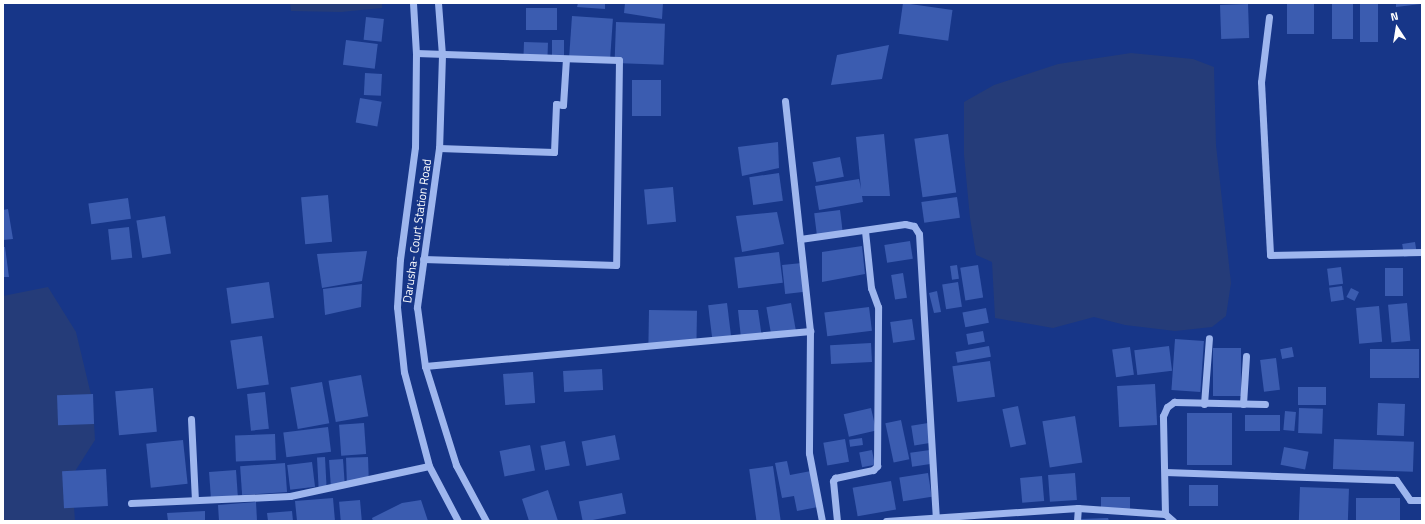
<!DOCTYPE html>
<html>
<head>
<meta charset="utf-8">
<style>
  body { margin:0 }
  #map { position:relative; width:1425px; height:524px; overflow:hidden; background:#173688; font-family:"Titillium Web",sans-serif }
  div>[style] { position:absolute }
  .water>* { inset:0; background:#253c79 }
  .building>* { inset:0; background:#3b5cb0; transform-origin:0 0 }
  .minor>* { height:7px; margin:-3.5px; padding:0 3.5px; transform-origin:3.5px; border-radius:3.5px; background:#9eb6ee }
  span { translate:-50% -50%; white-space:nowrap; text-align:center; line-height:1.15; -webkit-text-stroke:3px #173688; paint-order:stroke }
  .street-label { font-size:12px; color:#fff }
  .frame { position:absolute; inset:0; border:4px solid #fff; pointer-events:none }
  .north { position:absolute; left:1377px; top:8px; width:40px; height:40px; -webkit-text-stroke:3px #173688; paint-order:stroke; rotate:348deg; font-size:11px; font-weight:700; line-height:16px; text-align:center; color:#fff }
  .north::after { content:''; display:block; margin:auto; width:14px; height:18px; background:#fff; clip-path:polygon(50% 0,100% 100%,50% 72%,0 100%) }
</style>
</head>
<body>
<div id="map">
  <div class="water">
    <i style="clip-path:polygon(290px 3px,382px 3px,382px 8px,341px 12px,291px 11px)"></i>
    <i style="clip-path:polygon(1131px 53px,1193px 59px,1214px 67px,1216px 145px,1231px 283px,1226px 316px,1212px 327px,1175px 331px,1125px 325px,1094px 317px,1053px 328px,995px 318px,992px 262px,976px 255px,970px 218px,964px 155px,964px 102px,994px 85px,1058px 64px)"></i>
    <i style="clip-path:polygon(48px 287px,76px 332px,93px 403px,95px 440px,72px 476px,75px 521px,3px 521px,3px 296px)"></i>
  </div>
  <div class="building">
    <i style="clip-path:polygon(578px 3px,605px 3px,605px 9px,577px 7px)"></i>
    <i style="clip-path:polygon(625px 3px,663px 3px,662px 19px,624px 13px)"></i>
    <i style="left:903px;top:3px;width:50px;height:31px;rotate:8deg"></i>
    <i style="left:1287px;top:3px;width:27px;height:31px"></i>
    <i style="left:1332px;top:3px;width:21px;height:36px"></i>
    <i style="left:1360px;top:3px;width:18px;height:39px"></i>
    <i style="clip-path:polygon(1396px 3px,1421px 3px,1421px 4px,1396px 7px)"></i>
    <i style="left:1248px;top:4px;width:34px;height:28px;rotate:88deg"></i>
    <i style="left:526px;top:8px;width:31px;height:22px"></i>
    <i style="left:572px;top:16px;width:41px;height:44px;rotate:4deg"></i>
    <i style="left:366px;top:17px;width:18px;height:23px;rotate:6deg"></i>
    <i style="left:616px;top:22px;width:49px;height:41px;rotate:2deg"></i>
    <i style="left:346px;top:40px;width:32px;height:25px;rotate:7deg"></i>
    <i style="left:552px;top:40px;width:12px;height:20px"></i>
    <i style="left:524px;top:42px;width:24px;height:16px;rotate:2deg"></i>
    <i style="clip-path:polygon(889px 45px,882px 79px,831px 85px,837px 55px)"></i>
    <i style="left:365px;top:73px;width:17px;height:22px;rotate:3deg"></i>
    <i style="left:632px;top:80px;width:29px;height:36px"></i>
    <i style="left:360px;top:98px;width:22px;height:25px;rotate:10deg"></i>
    <i style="clip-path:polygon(884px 134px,890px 196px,862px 196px,863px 202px,819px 210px,815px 186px,859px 179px,861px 189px,856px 137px)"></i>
    <i style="left:948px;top:134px;width:59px;height:34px;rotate:82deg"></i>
    <i style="clip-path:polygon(778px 142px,779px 168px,742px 176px,738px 147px)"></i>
    <i style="left:840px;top:157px;width:20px;height:28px;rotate:79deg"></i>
    <i style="left:779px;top:173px;width:28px;height:30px;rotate:82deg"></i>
    <i style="left:673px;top:187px;width:35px;height:29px;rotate:85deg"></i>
    <i style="left:328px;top:195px;width:47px;height:27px;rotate:85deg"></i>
    <i style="left:957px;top:197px;width:21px;height:36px;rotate:82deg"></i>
    <i style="left:128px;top:198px;width:21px;height:40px;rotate:82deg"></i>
    <i style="clip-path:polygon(8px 209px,13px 239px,3px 240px,3px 210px)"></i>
    <i style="left:840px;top:210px;width:23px;height:26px;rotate:83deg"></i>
    <i style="clip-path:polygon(777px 212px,784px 244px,742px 252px,736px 216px)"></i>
    <i style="left:165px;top:216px;width:38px;height:29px;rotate:81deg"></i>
    <i style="left:129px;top:227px;width:31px;height:21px;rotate:84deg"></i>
    <i style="left:910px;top:241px;width:18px;height:26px;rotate:81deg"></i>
    <i style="left:1415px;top:242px;width:13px;height:13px;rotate:81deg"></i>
    <i style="clip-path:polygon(862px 246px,865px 274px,822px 282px,822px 252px)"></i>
    <i style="clip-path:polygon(3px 247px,5px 247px,9px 277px,3px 277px)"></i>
    <i style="clip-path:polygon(367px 251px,362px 281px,322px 288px,317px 254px)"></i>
    <i style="left:779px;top:252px;width:31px;height:45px;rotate:83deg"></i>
    <i style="left:802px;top:263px;width:29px;height:20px;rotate:84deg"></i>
    <i style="left:957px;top:265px;width:14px;height:7px;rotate:82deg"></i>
    <i style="left:978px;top:265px;width:33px;height:18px;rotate:81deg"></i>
    <i style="left:1341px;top:267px;width:17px;height:14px;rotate:83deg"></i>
    <i style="left:1385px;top:268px;width:18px;height:28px"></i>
    <i style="left:903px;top:273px;width:25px;height:12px;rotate:81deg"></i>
    <i style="left:269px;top:282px;width:36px;height:43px;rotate:82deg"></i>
    <i style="left:958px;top:282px;width:25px;height:16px;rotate:81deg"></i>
    <i style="clip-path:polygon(362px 284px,361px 307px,325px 315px,323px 289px)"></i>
    <i style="left:1342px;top:286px;width:14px;height:13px;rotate:82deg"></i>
    <i style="left:1351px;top:288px;width:9px;height:10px;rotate:27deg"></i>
    <i style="clip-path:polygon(937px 291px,941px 312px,934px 313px,929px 293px)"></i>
    <i style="left:727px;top:303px;width:35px;height:19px;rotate:83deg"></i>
    <i style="left:791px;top:303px;width:28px;height:25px;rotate:80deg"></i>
    <i style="left:1407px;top:303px;width:38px;height:19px;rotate:85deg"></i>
    <i style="left:1379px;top:306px;width:36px;height:23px;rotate:85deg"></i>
    <i style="left:869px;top:307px;width:24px;height:45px;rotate:83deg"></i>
    <i style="left:986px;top:308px;width:15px;height:24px;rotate:79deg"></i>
    <i style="left:649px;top:310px;width:48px;height:34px;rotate:1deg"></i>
    <i style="clip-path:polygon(738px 310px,758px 310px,762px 338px,741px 338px)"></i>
    <i style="left:912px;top:319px;width:21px;height:22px;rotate:82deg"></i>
    <i style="left:983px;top:331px;width:11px;height:17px;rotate:80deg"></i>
    <i style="left:262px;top:336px;width:49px;height:32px;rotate:82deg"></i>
    <i style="left:1175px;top:339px;width:29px;height:51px;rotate:4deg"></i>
    <i style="left:871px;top:343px;width:19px;height:41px;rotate:87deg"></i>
    <i style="left:989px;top:346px;width:11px;height:34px;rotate:80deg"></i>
    <i style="left:1169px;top:346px;width:25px;height:35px;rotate:83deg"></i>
    <i style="left:1130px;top:347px;width:28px;height:18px;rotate:82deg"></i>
    <i style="left:1292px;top:347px;width:10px;height:12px;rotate:79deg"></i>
    <i style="left:1213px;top:348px;width:28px;height:48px"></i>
    <i style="left:1370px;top:349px;width:49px;height:29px"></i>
    <i style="left:1276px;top:358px;width:32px;height:16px;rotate:83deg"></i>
    <i style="left:990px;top:361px;width:36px;height:38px;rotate:82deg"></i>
    <i style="left:602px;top:369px;width:21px;height:39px;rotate:87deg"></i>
    <i style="left:533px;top:372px;width:31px;height:30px;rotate:86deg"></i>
    <i style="left:361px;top:375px;width:42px;height:33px;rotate:80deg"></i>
    <i style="left:322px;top:382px;width:42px;height:32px;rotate:80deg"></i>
    <i style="left:1155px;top:384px;width:41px;height:38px;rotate:87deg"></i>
    <i style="left:1298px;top:387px;width:28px;height:18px"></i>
    <i style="left:153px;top:388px;width:44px;height:38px;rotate:85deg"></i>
    <i style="left:265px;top:392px;width:37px;height:18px;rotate:84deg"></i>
    <i style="left:93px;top:394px;width:30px;height:36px;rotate:88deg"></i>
    <i style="left:1378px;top:403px;width:27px;height:32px;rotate:2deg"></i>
    <i style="left:1018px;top:406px;width:39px;height:16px;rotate:78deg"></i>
    <i style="left:871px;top:408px;width:23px;height:28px;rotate:77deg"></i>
    <i style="left:1299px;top:408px;width:24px;height:25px;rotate:2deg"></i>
    <i style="left:1285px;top:411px;width:11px;height:19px;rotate:5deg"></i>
    <i style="left:1187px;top:413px;width:45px;height:52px"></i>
    <i style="left:1245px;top:415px;width:35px;height:16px"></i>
    <i style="left:1075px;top:416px;width:47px;height:33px;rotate:81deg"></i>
    <i style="left:901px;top:420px;width:40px;height:16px;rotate:78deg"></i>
    <i style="left:364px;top:423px;width:31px;height:25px;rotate:86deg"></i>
    <i style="left:928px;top:423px;width:20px;height:17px;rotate:81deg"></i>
    <i style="left:328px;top:427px;width:25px;height:45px;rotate:83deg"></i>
    <i style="left:275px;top:434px;width:26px;height:40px;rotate:88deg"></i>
    <i style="left:615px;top:435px;width:25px;height:34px;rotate:79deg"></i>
    <i style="left:862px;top:438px;width:7px;height:13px;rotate:82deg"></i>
    <i style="left:845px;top:439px;width:23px;height:22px;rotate:80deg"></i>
    <i style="left:1334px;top:439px;width:80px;height:30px;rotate:2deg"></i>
    <i style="left:183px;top:440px;width:44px;height:37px;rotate:84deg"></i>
    <i style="left:565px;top:441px;width:25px;height:25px;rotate:79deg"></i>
    <i style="left:530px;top:445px;width:26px;height:31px;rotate:79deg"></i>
    <i style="left:1284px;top:447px;width:25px;height:18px;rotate:11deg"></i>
    <i style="left:872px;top:450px;width:15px;height:13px;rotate:79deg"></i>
    <i style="left:930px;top:450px;width:14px;height:20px;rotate:82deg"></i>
    <i style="left:325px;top:457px;width:33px;height:8px;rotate:87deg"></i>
    <i style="left:368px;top:457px;width:25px;height:22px;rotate:88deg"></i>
    <i style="left:343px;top:459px;width:29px;height:14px;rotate:86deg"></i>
    <i style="clip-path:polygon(787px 461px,790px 475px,811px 471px,818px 507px,797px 511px,794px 496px,782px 498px,775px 463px)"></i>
    <i style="left:312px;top:462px;width:25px;height:25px;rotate:83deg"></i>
    <i style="left:285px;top:463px;width:29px;height:45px;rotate:86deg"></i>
    <i style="left:773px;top:466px;width:56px;height:24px;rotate:82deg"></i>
    <i style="left:106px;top:469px;width:37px;height:44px;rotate:87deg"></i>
    <i style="left:236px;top:470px;width:30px;height:27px;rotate:86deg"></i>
    <i style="left:928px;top:473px;width:24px;height:29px;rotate:81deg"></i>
    <i style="left:1075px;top:473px;width:27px;height:27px;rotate:86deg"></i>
    <i style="left:1042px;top:476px;width:25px;height:22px;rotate:85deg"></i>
    <i style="left:891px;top:481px;width:29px;height:39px;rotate:80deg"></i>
    <i style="left:1189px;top:485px;width:29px;height:21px"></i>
    <i style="left:1300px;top:487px;width:49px;height:34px;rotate:2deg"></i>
    <i style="clip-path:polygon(548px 490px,558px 521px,529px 521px,522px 499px)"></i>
    <i style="left:622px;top:493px;width:21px;height:44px;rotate:79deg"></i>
    <i style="left:1101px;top:497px;width:29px;height:14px"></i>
    <i style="clip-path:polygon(333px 498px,335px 521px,297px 521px,295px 501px)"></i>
    <i style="left:1356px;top:498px;width:44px;height:23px"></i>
    <i style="left:360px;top:500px;width:21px;height:21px;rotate:85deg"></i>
    <i style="clip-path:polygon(421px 500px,428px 521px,373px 521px,372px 518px,402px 503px)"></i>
    <i style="clip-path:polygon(256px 502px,257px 521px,219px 521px,218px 505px)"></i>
    <i style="clip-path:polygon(205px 511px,205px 521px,168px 521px,167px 513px)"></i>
    <i style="clip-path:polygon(292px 511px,293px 521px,268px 521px,267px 513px)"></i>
    <i style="clip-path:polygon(1108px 518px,1109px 521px,1081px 521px,1081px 519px)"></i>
  </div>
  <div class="minor">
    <i style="left:413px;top:3px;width:50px;rotate:86.6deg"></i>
    <i style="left:416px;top:53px;width:94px;rotate:90.6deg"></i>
    <i style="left:415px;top:147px;width:113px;rotate:97.6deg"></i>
    <i style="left:400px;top:259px;width:48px;rotate:93.6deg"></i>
    <i style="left:397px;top:307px;width:65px;rotate:83.9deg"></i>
    <i style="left:404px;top:372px;width:97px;rotate:75.1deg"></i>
    <i style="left:429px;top:466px;width:62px;rotate:62.2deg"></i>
    <i style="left:438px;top:3px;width:52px;rotate:85.6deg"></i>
    <i style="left:442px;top:55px;width:93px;rotate:91.8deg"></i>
    <i style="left:439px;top:148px;width:161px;rotate:97.9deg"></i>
    <i style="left:417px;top:307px;width:60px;rotate:82.3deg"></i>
    <i style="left:425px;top:366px;width:104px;rotate:72.6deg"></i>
    <i style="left:456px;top:465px;width:64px;rotate:61.8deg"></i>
    <i style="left:1269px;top:17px;width:65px;rotate:97deg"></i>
    <i style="left:1261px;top:82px;width:173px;rotate:87deg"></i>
    <i style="left:1270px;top:255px;width:152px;rotate:-1.1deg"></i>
    <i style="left:416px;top:53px;width:203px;rotate:2deg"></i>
    <i style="left:619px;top:60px;width:205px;rotate:90.8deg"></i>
    <i style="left:616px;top:265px;width:193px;rotate:-178.2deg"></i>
    <i style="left:785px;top:101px;width:231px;rotate:83.8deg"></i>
    <i style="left:439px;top:148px;width:115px;rotate:2deg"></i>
    <i style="left:554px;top:152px;width:48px;rotate:-87.6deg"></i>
    <i style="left:556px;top:104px;width:7px;rotate:8deg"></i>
    <i style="left:563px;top:105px;width:46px;rotate:-86.3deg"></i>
    <i style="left:800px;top:239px;width:106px;rotate:-8.1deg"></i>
    <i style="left:905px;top:224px;width:9px;rotate:13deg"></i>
    <i style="left:914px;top:226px;width:9px;rotate:58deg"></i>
    <i style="left:919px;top:234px;width:283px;rotate:86.6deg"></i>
    <i style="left:425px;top:366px;width:387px;rotate:-5.2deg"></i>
    <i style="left:810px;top:331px;width:122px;rotate:90.5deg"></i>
    <i style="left:809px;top:453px;width:69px;rotate:79.2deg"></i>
    <i style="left:1204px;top:404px;width:66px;rotate:-85.7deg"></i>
    <i style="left:1243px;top:404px;width:48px;rotate:-86.4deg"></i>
    <i style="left:191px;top:419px;width:81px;rotate:87.2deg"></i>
    <i style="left:1165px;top:472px;width:231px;rotate:2deg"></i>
    <i style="left:1396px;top:480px;width:24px;rotate:55deg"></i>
    <i style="left:1410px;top:500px;width:12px"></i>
    <i style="left:131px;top:503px;width:159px;rotate:-2.5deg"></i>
    <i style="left:290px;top:496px;width:142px;rotate:-12.2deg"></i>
    <i style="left:1165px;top:514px;width:98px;rotate:-91.2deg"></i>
    <i style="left:1163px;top:416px;width:10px;rotate:-66deg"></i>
    <i style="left:1167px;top:407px;width:9px;rotate:-36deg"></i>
    <i style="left:1174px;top:402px;width:91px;rotate:1.3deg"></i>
    <i style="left:837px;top:521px;width:40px;rotate:-95.7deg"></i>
    <i style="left:833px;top:481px;width:4px;rotate:-56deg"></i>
    <i style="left:835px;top:478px;width:39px;rotate:-12deg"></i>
    <i style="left:873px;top:470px;width:6px;rotate:-45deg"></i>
    <i style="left:877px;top:466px;width:159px;rotate:-89.6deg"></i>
    <i style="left:878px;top:307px;width:20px;rotate:-110deg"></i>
    <i style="left:871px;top:288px;width:57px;rotate:-96deg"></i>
    <i style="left:886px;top:521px;width:192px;rotate:-3.9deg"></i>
    <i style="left:1078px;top:508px;width:87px;rotate:3.9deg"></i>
    <i style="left:1165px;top:514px;width:11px;rotate:41deg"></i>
    <i style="left:1077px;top:521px;width:13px;rotate:-86deg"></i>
  </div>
  <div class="street-label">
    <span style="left:417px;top:231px;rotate:-82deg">Darusha- Court Station Road</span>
  </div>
  <div class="frame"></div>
  <div class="north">N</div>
</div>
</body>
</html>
